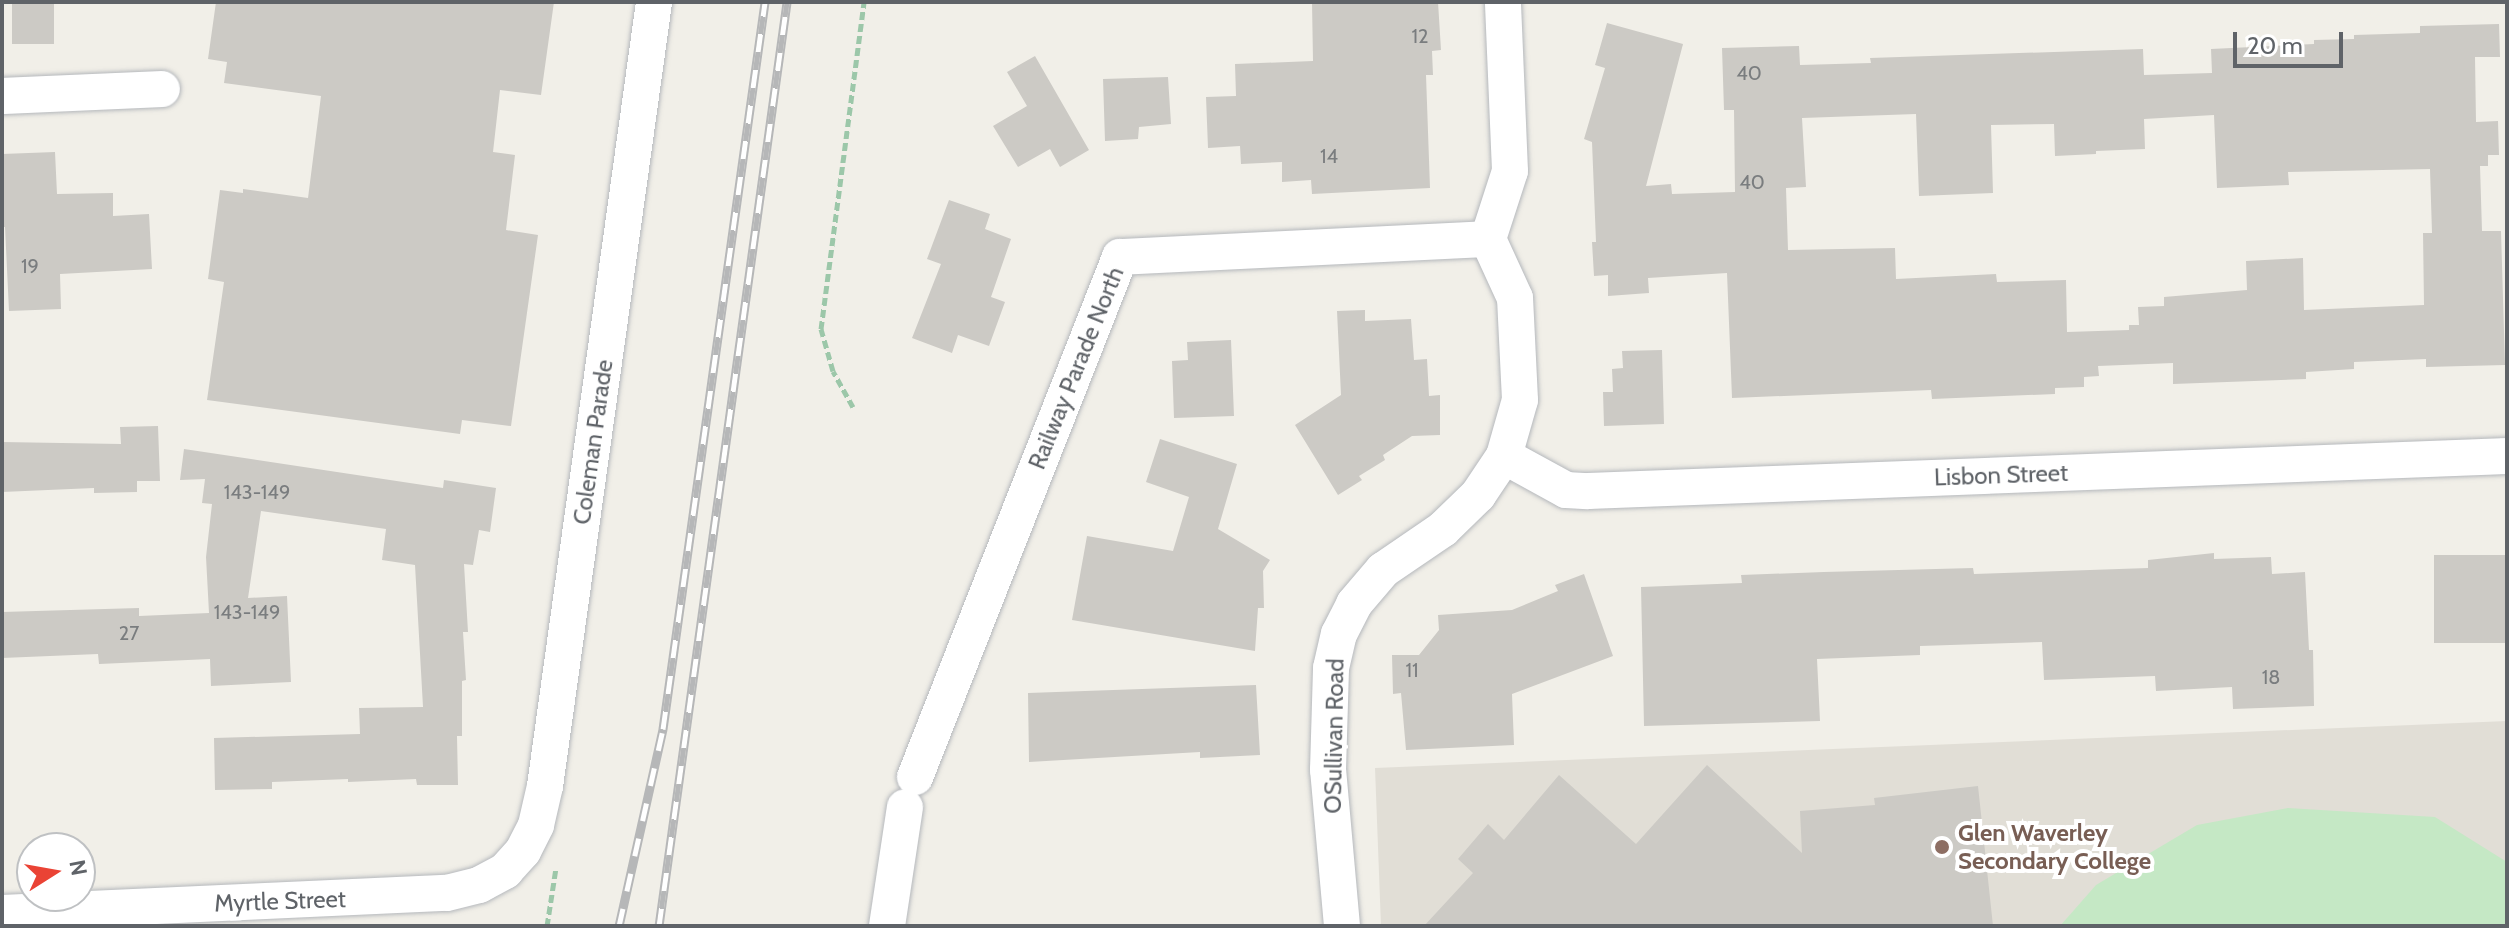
<!DOCTYPE html>
<html>
<head>
<meta charset="utf-8">
<style>
  body { margin:0 }
  #map { position:relative; width:2509px; height:928px; overflow:hidden; background:#f1efe8; font-family:Cabin,sans-serif }
  div>[style] { position:absolute }
  .education>* { inset:0; background:#e1ded6 }
  .green>* { inset:0; background:#c5e8c5 }
  .building>* { inset:0; background:#cccac5; transform-origin:0 0 }
  .path>* { height:5px; margin-top:-2.5px; transform-origin:0; background:repeating-linear-gradient(90deg,#9cc7a9 0 8px,transparent 0 12px) }
  .roads { filter:drop-shadow(0 0 2px #b5b8bc) drop-shadow(0 0 2px #b5b8bc) }
  .minor>* { height:36px; margin:-18px; padding:0 18px; transform-origin:18px; border-radius:18px; background:#fff }
  .rail>* { height:9px; margin-top:-4.5px; transform-origin:0; background:repeating-linear-gradient(90deg,#fff 0 18px,#b6b7b8 0 36px); box-sizing:border-box; border-block:2px solid #b6b7b8 }
  .dots>* { width:22px; height:22px; translate:-50% -50%; box-sizing:border-box; border:4px solid #fff; border-radius:50% }
  span { translate:-50% -50%; white-space:nowrap; text-align:center; line-height:1.15; -webkit-text-stroke:8px #fff; paint-order:stroke }
  .number-label { font-size:20px; color:#7a7d7f }
  .number-label span { -webkit-text-stroke-width:0 }
  .street-label { font-size:24px; color:#5f6368 }
  .education-label { font-size:24px; color:#785e54; font-weight:700 }
  .left { translate:0 -50%; text-align:left }
  .frame { position:absolute; inset:0; border:4px solid #5f6368; pointer-events:none }
  .north { position:absolute; left:16px; top:832px; width:80px; height:80px; box-sizing:border-box; background:#fff; border:2px solid #bfc1c3; border-radius:50%; rotate:79deg; font-size:22px; font-weight:700; line-height:32px; text-align:center; color:#5f6368 }
  .north::after { content:''; display:block; margin:auto; width:28px; height:36px; background:#ea4335; clip-path:polygon(50% 0,100% 100%,50% 72%,0 100%) }
  .scale { position:absolute; left:2233px; top:32px; width:110px; height:36px; box-sizing:border-box; border:4px solid #5f6368; border-top:0; padding-left:10px; font-size:24px; line-height:28px; white-space:nowrap; color:#5f6368; -webkit-text-stroke:6px #fff; paint-order:stroke }
</style>
</head>
<body>
<div id="map">
  <div class="education">
    <i style="clip-path:polygon(2507px 721px,2507px 926px,1381px 926px,1375px 768px)"></i>
  </div>
  <div class="green">
    <i style="clip-path:polygon(2288px 808px,2435px 817px,2507px 862px,2507px 926px,2060px 926px,2096px 885px,2197px 825px)"></i>
  </div>
  <div class="building">
    <i style="left:12px;top:2px;width:42px;height:42px"></i>
    <i style="clip-path:polygon(216px 2px,554px 2px,541px 95px,500px 90px,493px 152px,515px 155px,506px 230px,538px 235px,511px 426px,462px 420px,460px 434px,207px 400px,224px 282px,208px 279px,220px 190px,243px 193px,243px 189px,308px 198px,321px 96px,224px 83px,227px 62px,208px 59px)"></i>
    <i style="clip-path:polygon(1312px 2px,1438px 2px,1441px 50px,1432px 51px,1433px 75px,1426px 75px,1430px 188px,1312px 194px,1311px 180px,1282px 182px,1282px 162px,1241px 164px,1240px 146px,1208px 148px,1206px 97px,1236px 96px,1235px 64px,1313px 61px)"></i>
    <i style="clip-path:polygon(evenodd,1607px 23px,1683px 44px,1646px 186px,1671px 184px,1672px 194px,1735px 192px,1734px 110px,1724px 110px,1722px 48px,1799px 46px,1800px 65px,1871px 63px,1870px 58px,2143px 49px,2144px 75px,2212px 73px,2211px 49px,2314px 44px,2314px 40px,2354px 39px,2354px 35px,2420px 33px,2420px 26px,2499px 24px,2500px 57px,2475px 57px,2476px 122px,2498px 121px,2499px 155px,2488px 155px,2488px 166px,2480px 166px,2482px 231px,2501px 231px,2505px 365px,2426px 367px,2426px 359px,2354px 362px,2354px 369px,2306px 372px,2306px 379px,2173px 384px,2173px 363px,2098px 366px,2099px 376px,2084px 377px,2084px 387px,2055px 388px,2055px 394px,1932px 399px,1931px 390px,1732px 398px,1727px 273px,1648px 278px,1649px 293px,1608px 296px,1608px 275px,1594px 276px,1592px 242px,1596px 242px,1592px 142px,1584px 139px,1605px 68px,1595px 65px,1607px 23px,1916px 114px,1919px 196px,1993px 193px,1991px 125px,2054px 124px,2055px 156px,2096px 154px,2096px 151px,2145px 149px,2144px 119px,2214px 115px,2217px 188px,2289px 185px,2288px 172px,2430px 169px,2432px 233px,2423px 233px,2424px 305px,2304px 310px,2303px 258px,2246px 261px,2247px 290px,2164px 297px,2164px 306px,2138px 307px,2139px 325px,2129px 325px,2129px 330px,2067px 332px,2066px 280px,1997px 282px,1996px 274px,1896px 279px,1895px 248px,1788px 250px,1786px 188px,1806px 187px,1802px 118px,1916px 114px)"></i>
    <i style="clip-path:polygon(1035px 56px,1089px 150px,1060px 167px,1050px 149px,1018px 167px,993px 126px,1027px 106px,1007px 72px)"></i>
    <i style="clip-path:polygon(1168px 77px,1171px 124px,1139px 127px,1138px 139px,1105px 141px,1103px 79px)"></i>
    <i style="clip-path:polygon(55px 152px,57px 194px,113px 193px,113px 216px,149px 214px,152px 269px,60px 274px,61px 309px,9px 311px,5px 227px,2px 227px,2px 154px)"></i>
    <i style="clip-path:polygon(949px 200px,990px 214px,985px 229px,1011px 239px,991px 297px,1005px 302px,989px 346px,958px 335px,952px 353px,912px 338px,941px 264px,927px 259px)"></i>
    <i style="clip-path:polygon(1365px 310px,1365px 321px,1411px 319px,1414px 360px,1427px 359px,1429px 396px,1440px 395px,1440px 435px,1412px 436px,1383px 455px,1385px 460px,1359px 476px,1362px 480px,1338px 495px,1295px 425px,1341px 395px,1337px 311px)"></i>
    <i style="clip-path:polygon(1231px 340px,1234px 416px,1174px 418px,1172px 361px,1188px 360px,1187px 342px)"></i>
    <i style="clip-path:polygon(1662px 350px,1664px 424px,1604px 426px,1603px 392px,1613px 392px,1612px 369px,1623px 368px,1622px 351px)"></i>
    <i style="clip-path:polygon(158px 426px,160px 481px,137px 481px,137px 492px,94px 493px,94px 488px,2px 492px,2px 442px,121px 444px,120px 427px)"></i>
    <i style="clip-path:polygon(1160px 439px,1237px 464px,1218px 529px,1270px 560px,1263px 571px,1264px 608px,1258px 608px,1255px 651px,1072px 620px,1087px 536px,1173px 551px,1189px 497px,1146px 482px)"></i>
    <i style="clip-path:polygon(184px 449px,443px 488px,444px 480px,496px 488px,490px 532px,479px 530px,473px 565px,464px 564px,468px 632px,463px 632px,466px 680px,462px 681px,462px 736px,457px 736px,458px 785px,417px 785px,416px 779px,348px 782px,348px 779px,272px 782px,272px 789px,215px 790px,214px 738px,360px 734px,359px 708px,423px 707px,415px 565px,382px 560px,386px 529px,261px 511px,248px 598px,287px 596px,291px 682px,211px 686px,210px 659px,99px 664px,98px 654px,2px 658px,2px 612px,139px 608px,139px 616px,209px 613px,206px 557px,212px 504px,202px 503px,205px 479px,180px 480px)"></i>
    <i style="clip-path:polygon(2214px 553px,2214px 559px,2271px 557px,2272px 574px,2305px 572px,2309px 650px,2313px 650px,2314px 706px,2233px 709px,2232px 687px,2156px 691px,2155px 676px,2044px 680px,2042px 642px,1920px 646px,1920px 655px,1817px 659px,1820px 721px,1644px 726px,1641px 587px,1742px 583px,1741px 575px,1824px 572px,1973px 568px,1974px 574px,2148px 568px,2148px 560px)"></i>
    <i style="left:2507px;top:555px;width:88px;height:73px;rotate:90deg"></i>
    <i style="clip-path:polygon(1584px 574px,1613px 656px,1512px 694px,1514px 745px,1406px 750px,1401px 693px,1393px 694px,1392px 655px,1419px 655px,1439px 630px,1438px 615px,1512px 610px,1558px 591px,1555px 585px)"></i>
    <i style="clip-path:polygon(1256px 685px,1260px 755px,1200px 758px,1200px 752px,1029px 762px,1028px 693px)"></i>
    <i style="clip-path:polygon(1707px 765px,1802px 853px,1800px 811px,1875px 805px,1874px 798px,1978px 786px,1993px 926px,1424px 926px,1473px 873px,1458px 859px,1488px 824px,1504px 840px,1559px 775px,1636px 844px)"></i>
  </div>
  <div class="path">
    <i style="left:853px;top:407px;width:41px;rotate:-119.1deg"></i>
    <i style="left:833px;top:371px;width:44px;rotate:-105.9deg"></i>
    <i style="left:821px;top:329px;width:330px;rotate:-82.5deg"></i>
    <i style="left:547px;top:926px;width:59px;rotate:-81.2deg"></i>
  </div>
  <div class="roads">
    <div class="minor">
      <i style="left:2px;top:96px;width:160px;rotate:-2.5deg"></i>
      <i style="left:1504px;top:456px;width:71px;rotate:28.7deg"></i>
      <i style="left:1566px;top:490px;width:22px;rotate:3deg"></i>
      <i style="left:1588px;top:491px;width:920px;rotate:-2.18deg"></i>
      <i style="left:915px;top:777px;width:559px;rotate:-68.48deg"></i>
      <i style="left:1120px;top:257px;width:368px;rotate:-2.8deg"></i>
      <i style="left:2px;top:913px;width:445px;rotate:-2.6deg"></i>
      <i style="left:447px;top:893px;width:33px;rotate:-14deg"></i>
      <i style="left:479px;top:885px;width:30px;rotate:-28deg"></i>
      <i style="left:505px;top:871px;width:27px;rotate:-48deg"></i>
      <i style="left:523px;top:851px;width:29px;rotate:-63deg"></i>
      <i style="left:536px;top:825px;width:40px;rotate:-77deg"></i>
      <i style="left:545px;top:786px;width:792px;rotate:-82.08deg"></i>
      <i style="left:887px;top:926px;width:120px;rotate:-81.4deg"></i>
      <i style="left:1342px;top:926px;width:157px;rotate:-95.1deg"></i>
      <i style="left:1328px;top:770px;width:102px;rotate:-88.3deg"></i>
      <i style="left:1331px;top:668px;width:35px;rotate:-77deg"></i>
      <i style="left:1339px;top:634px;width:34px;rotate:-63deg"></i>
      <i style="left:1354px;top:604px;width:45px;rotate:-49.5deg"></i>
      <i style="left:1383px;top:570px;width:73px;rotate:-34.3deg"></i>
      <i style="left:1443px;top:529px;width:49px;rotate:-44.2deg"></i>
      <i style="left:1478px;top:495px;width:47px;rotate:-56.3deg"></i>
      <i style="left:1504px;top:456px;width:58px;rotate:-74.1deg"></i>
      <i style="left:1520px;top:400px;width:102px;rotate:-92.8deg"></i>
      <i style="left:1515px;top:298px;width:65px;rotate:-114.6deg"></i>
      <i style="left:1488px;top:239px;width:71px;rotate:-72.1deg"></i>
      <i style="left:1510px;top:171px;width:169px;rotate:-92.4deg"></i>
    </div>
  </div>
  <div class="rail">
    <i style="left:619px;top:926px;width:202px;rotate:-77.4deg"></i>
    <i style="left:663px;top:729px;width:734px;rotate:-82.01deg"></i>
    <i style="left:659px;top:926px;width:933px;rotate:-82.11deg"></i>
  </div>
  <div class="dots">
    <i style="left:1942px;top:847px;background:#8d6e63"></i>
  </div>
  <div class="number-label">
    <span style="left:1420px;top:36px">12</span>
    <span style="left:1749px;top:73px">40</span>
    <span style="left:1329px;top:156px">14</span>
    <span style="left:1752px;top:182px">40</span>
    <span style="left:30px;top:266px">19</span>
    <span style="left:257px;top:492px">143-149</span>
    <span style="left:247px;top:612px">143-149</span>
    <span style="left:129px;top:633px">27</span>
    <span style="left:1412px;top:670px">11</span>
    <span style="left:2271px;top:677px">18</span>
  </div>
  <div class="street-label">
    <span style="left:1076px;top:368px;rotate:-68deg">Railway Parade North</span>
    <span style="left:593px;top:442px;rotate:-82deg">Coleman Parade</span>
    <span style="left:2001px;top:475px;rotate:-2deg">Lisbon Street</span>
    <span style="left:1334px;top:736px;rotate:-89deg">OSullivan Road</span>
    <span style="left:280px;top:901px;rotate:-2deg">Myrtle Street</span>
  </div>
  <div class="education-label">
    <span class="left" style="left:1958px;top:847px">Glen Waverley<br>Secondary College</span>
  </div>
  <div class="frame"></div>
  <div class="north">N</div>
  <div class="scale">20 m</div>
</div>
</body>
</html>
